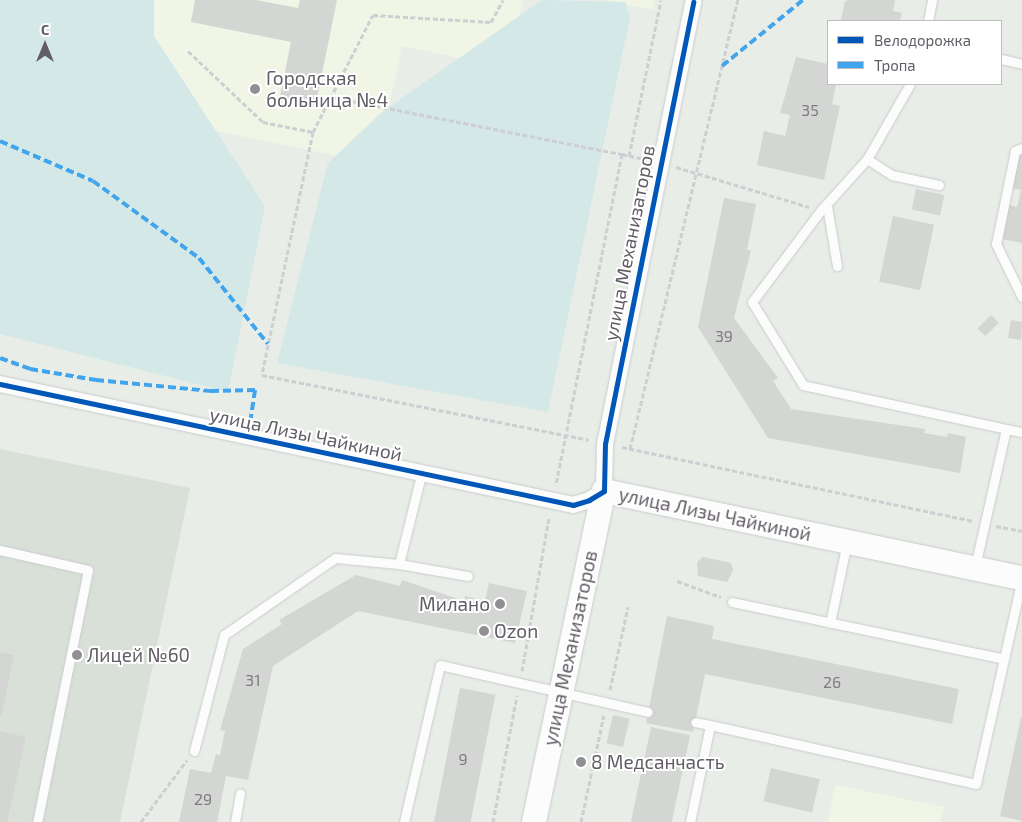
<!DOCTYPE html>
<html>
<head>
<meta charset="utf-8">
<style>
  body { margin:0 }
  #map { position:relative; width:1022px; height:822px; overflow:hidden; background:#e8ede8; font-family:"Exo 2",sans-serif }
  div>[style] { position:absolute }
  .education>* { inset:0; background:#d9e0d8 }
  .medical>* { inset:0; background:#f0f5e5 }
  .green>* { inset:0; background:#d4e8e7 }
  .building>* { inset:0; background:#d3d6d3; transform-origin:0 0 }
  .path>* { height:3px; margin-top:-1.5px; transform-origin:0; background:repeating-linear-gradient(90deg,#cdcfd2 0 5px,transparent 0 7.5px) }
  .roads { filter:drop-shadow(0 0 1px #cacbcb) drop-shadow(0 0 1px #cacbcb) }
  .lane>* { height:9px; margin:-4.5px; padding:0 4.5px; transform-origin:4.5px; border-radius:4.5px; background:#fcfcfc }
  .street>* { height:16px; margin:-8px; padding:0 8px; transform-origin:8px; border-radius:8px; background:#fcfcfc }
  .secondary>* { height:24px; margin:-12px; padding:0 12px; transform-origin:12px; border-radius:12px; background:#fcfcfc }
  .quiet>* { height:4px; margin-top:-2px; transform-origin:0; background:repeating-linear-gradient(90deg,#41a5ee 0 8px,transparent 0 12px) }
  .cycleway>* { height:5px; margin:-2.5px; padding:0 2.5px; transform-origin:2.5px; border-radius:2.5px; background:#0057b8 }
  .dots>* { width:14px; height:14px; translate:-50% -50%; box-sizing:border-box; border:2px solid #fff; border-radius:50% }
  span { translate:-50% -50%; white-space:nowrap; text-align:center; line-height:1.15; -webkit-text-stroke:4px #fff; paint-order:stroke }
  .number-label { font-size:16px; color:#807c82 }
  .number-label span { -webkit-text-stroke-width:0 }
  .poi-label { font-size:19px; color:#635d66 }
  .left { translate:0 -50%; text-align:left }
  .right { translate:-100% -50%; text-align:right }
  .street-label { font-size:19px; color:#635d66 }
  .legend { position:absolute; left:827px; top:20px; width:175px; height:65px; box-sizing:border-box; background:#fff; border:1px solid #c1bec2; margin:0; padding:6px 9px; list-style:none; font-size:15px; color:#635d66 }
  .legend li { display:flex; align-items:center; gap:10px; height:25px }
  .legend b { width:25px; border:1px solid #c1bec2 }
  .north { position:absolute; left:20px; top:20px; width:50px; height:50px; -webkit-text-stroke:4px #fff; paint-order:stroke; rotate:0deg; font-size:14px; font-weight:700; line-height:20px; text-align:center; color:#635d66 }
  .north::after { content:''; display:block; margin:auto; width:18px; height:22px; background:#635d66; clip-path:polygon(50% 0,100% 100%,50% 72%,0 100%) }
</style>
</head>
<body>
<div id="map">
  <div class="education">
    <i style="clip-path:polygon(0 449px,190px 488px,120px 822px,0 822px)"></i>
  </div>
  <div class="medical">
    <i style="clip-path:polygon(136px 0,523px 0,508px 68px,402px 46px,377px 164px,113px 110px)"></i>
    <i style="clip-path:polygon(604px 0,655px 0,653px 10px)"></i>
    <i style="clip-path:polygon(835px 785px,944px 807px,940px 822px,828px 822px)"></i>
  </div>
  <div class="green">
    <i style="clip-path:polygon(0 0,154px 0,154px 36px,265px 206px,228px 392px,0 334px)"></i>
    <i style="clip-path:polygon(542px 0,625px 2px,630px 17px,548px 412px,277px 363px,328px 163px,382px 112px)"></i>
  </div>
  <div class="building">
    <i style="clip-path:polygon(195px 0,256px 0,298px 8px,300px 0,337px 0,315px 108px,279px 101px,291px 42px,191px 22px)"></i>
    <i style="clip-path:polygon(849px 0,895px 0,893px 11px,902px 13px,900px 21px,841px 20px,845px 1px)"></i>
    <i style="clip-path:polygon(796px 57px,828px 64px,828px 84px,836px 84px,832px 104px,840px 106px,824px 180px,757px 165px,764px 131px,785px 136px,790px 115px,780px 113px)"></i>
    <i style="clip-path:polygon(1018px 154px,1022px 155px,1022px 243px,1002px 239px,1009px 205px,1017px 207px,1021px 190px,1011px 188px)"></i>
    <i style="left:916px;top:189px;width:29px;height:21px;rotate:12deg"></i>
    <i style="clip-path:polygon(724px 198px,756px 204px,747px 250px,751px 250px,734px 318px,778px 378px,773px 381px,791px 409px,925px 429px,924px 433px,947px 437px,948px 433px,966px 437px,960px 473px,768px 438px,698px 327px)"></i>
    <i style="left:893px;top:216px;width:42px;height:67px;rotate:12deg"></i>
    <i style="left:991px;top:315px;width:11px;height:19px;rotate:45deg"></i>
    <i style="clip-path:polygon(1011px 320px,1022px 322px,1021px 340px,1008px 338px)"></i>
    <i style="clip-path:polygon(703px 557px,731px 563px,733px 570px,727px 582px,698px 576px,697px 562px)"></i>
    <i style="clip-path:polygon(356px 575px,400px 586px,402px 580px,464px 601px,465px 596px,485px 601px,489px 583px,527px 591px,515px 643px,358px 611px,273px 666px,248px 780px,226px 776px,217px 822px,179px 822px,190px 769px,211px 773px,216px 754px,220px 755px,225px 731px,220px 730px,243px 649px,282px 624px,279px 620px)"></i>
    <i style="clip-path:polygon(667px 616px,714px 626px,712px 639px,959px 689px,952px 724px,705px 674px,693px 732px,646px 723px)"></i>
    <i style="clip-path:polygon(0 652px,14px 655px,1px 717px,0 717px)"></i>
    <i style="left:460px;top:688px;width:36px;height:137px;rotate:11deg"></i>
    <i style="left:613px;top:715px;width:17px;height:29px;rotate:13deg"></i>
    <i style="clip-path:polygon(1021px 717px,1022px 717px,1022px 821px,1000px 816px)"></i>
    <i style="left:651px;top:727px;width:40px;height:97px;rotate:12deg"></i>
    <i style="clip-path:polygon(0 731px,26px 737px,7px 822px,0 822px)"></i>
    <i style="left:771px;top:768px;width:50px;height:34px;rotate:13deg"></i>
  </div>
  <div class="path">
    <i style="left:188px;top:51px;width:103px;rotate:43.4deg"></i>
    <i style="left:263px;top:122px;width:51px;rotate:11.3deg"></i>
    <i style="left:313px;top:132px;width:248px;rotate:101.9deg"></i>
    <i style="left:262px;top:375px;width:333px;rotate:11.2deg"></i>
    <i style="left:331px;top:97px;width:297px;rotate:11.1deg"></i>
    <i style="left:622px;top:154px;width:338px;rotate:101.3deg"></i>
    <i style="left:313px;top:132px;width:131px;rotate:-62.9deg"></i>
    <i style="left:373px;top:15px;width:118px;rotate:3.4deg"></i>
    <i style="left:491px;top:22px;width:25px;rotate:-61deg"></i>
    <i style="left:622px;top:154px;width:25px;rotate:12deg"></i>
    <i style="left:629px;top:156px;width:159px;rotate:-78.4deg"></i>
    <i style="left:676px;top:167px;width:139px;rotate:16.7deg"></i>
    <i style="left:622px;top:447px;width:359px;rotate:11.9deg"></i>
    <i style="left:630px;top:449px;width:462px;rotate:-76.5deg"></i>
    <i style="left:996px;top:526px;width:26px;rotate:11deg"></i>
    <i style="left:677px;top:581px;width:47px;rotate:20deg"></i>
    <i style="left:522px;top:671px;width:155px;rotate:-80deg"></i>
    <i style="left:610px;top:690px;width:85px;rotate:-77.8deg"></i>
    <i style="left:141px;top:822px;width:77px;rotate:-53.4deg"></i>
    <i style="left:493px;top:822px;width:129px;rotate:-79.3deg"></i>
    <i style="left:581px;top:822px;width:109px;rotate:-77.9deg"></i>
  </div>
  <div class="roads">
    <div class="lane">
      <i style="left:928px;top:21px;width:21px;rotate:-79deg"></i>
      <i style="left:1001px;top:59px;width:22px;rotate:13deg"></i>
      <i style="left:910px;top:84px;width:86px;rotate:119.8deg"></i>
      <i style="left:867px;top:159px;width:69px;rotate:132deg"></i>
      <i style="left:821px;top:210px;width:115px;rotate:126.9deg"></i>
      <i style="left:752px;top:302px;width:97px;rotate:58.4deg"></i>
      <i style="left:803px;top:385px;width:208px;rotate:12.2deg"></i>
      <i style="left:1006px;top:429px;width:141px;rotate:102.7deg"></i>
      <i style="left:1022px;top:148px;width:8px;rotate:157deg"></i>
      <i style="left:1015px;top:151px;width:95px;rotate:101.5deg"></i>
      <i style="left:996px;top:244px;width:59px;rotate:63.9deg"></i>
      <i style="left:867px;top:159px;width:30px;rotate:33deg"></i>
      <i style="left:892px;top:175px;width:48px;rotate:12deg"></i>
      <i style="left:827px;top:206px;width:61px;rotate:80.5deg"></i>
      <i style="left:1006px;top:429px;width:16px;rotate:11deg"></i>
      <i style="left:0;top:550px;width:90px;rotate:12.8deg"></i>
      <i style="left:88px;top:570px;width:257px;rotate:101.4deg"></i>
      <i style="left:399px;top:564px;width:70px;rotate:9.9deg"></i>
      <i style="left:732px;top:602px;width:278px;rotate:11.8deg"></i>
      <i style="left:830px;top:623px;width:83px;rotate:-78.1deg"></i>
      <i style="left:710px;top:725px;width:272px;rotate:12.5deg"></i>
      <i style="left:976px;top:784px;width:211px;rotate:-77.4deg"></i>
      <i style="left:194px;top:751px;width:120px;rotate:-75.5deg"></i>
      <i style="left:224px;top:635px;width:135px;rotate:-34.7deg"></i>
      <i style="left:335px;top:558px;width:64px;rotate:5.4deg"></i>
      <i style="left:399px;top:564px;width:92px;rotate:-76.1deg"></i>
      <i style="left:235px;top:822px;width:29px;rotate:-80deg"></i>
      <i style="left:404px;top:822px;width:161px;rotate:-77.1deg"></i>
      <i style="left:440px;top:665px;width:213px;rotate:12.7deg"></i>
      <i style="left:690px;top:822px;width:99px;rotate:-78.3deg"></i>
      <i style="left:710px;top:725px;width:15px;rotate:-169deg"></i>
    </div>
    <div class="street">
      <i style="left:0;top:384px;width:586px;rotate:11.92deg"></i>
      <i style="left:573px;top:505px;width:17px;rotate:-17deg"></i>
      <i style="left:589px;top:500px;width:17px;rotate:-31deg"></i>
      <i style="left:604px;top:491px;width:47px;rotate:-88.8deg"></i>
      <i style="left:605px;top:444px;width:451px;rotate:-78.7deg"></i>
    </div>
    <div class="secondary">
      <i style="left:534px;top:822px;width:338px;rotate:-78.1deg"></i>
      <i style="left:604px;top:491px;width:427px;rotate:11.8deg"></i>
    </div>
  </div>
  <div class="quiet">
    <i style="left:722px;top:66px;width:104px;rotate:-39.2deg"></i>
    <i style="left:0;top:141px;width:101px;rotate:23.3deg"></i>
    <i style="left:93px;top:181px;width:131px;rotate:36deg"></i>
    <i style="left:199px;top:258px;width:110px;rotate:51.3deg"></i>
    <i style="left:0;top:358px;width:32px;rotate:20deg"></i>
    <i style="left:30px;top:369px;width:67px;rotate:9.5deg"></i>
    <i style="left:96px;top:380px;width:116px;rotate:5.5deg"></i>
    <i style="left:211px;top:391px;width:44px;rotate:-1.3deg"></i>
    <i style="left:255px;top:390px;width:48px;rotate:98.5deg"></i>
  </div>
  <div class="cycleway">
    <i style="left:0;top:384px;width:586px;rotate:11.92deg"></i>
    <i style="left:573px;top:505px;width:17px;rotate:-17deg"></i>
    <i style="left:589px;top:500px;width:17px;rotate:-31deg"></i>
    <i style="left:604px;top:491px;width:47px;rotate:-88.8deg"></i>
    <i style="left:605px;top:444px;width:451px;rotate:-78.7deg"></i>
  </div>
  <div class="dots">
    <i style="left:255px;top:89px;background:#928f94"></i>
    <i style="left:500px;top:604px;background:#928f94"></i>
    <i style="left:484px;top:631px;background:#928f94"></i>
    <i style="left:77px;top:655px;background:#928f94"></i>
    <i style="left:581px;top:762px;background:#928f94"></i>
  </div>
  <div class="number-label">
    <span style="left:810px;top:110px">35</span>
    <span style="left:724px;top:336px">39</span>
    <span style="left:253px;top:680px">31</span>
    <span style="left:832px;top:682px">26</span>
    <span style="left:463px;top:759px">9</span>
    <span style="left:203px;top:799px">29</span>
  </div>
  <div class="poi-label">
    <span class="left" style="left:266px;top:89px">Городская<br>больница №4</span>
    <span class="right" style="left:490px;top:604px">Милано</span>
    <span class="left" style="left:494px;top:631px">Ozon</span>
    <span class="left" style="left:87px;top:655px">Лицей №60</span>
    <span class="left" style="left:591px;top:762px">8 Медсанчасть</span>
  </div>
  <div class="street-label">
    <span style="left:629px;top:243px;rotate:-79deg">улица Механизаторов</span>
    <span style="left:306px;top:434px;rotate:12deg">улица Лизы Чайкиной</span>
    <span style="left:715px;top:514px;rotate:12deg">улица Лизы Чайкиной</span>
    <span style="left:570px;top:648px;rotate:-78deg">улица Механизаторов</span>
  </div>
  <ul class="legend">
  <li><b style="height:6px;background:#0057b8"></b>Велодорожка</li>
  <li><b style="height:6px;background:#41a5ee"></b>Тропа</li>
  </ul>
  <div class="north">С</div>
</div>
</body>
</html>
